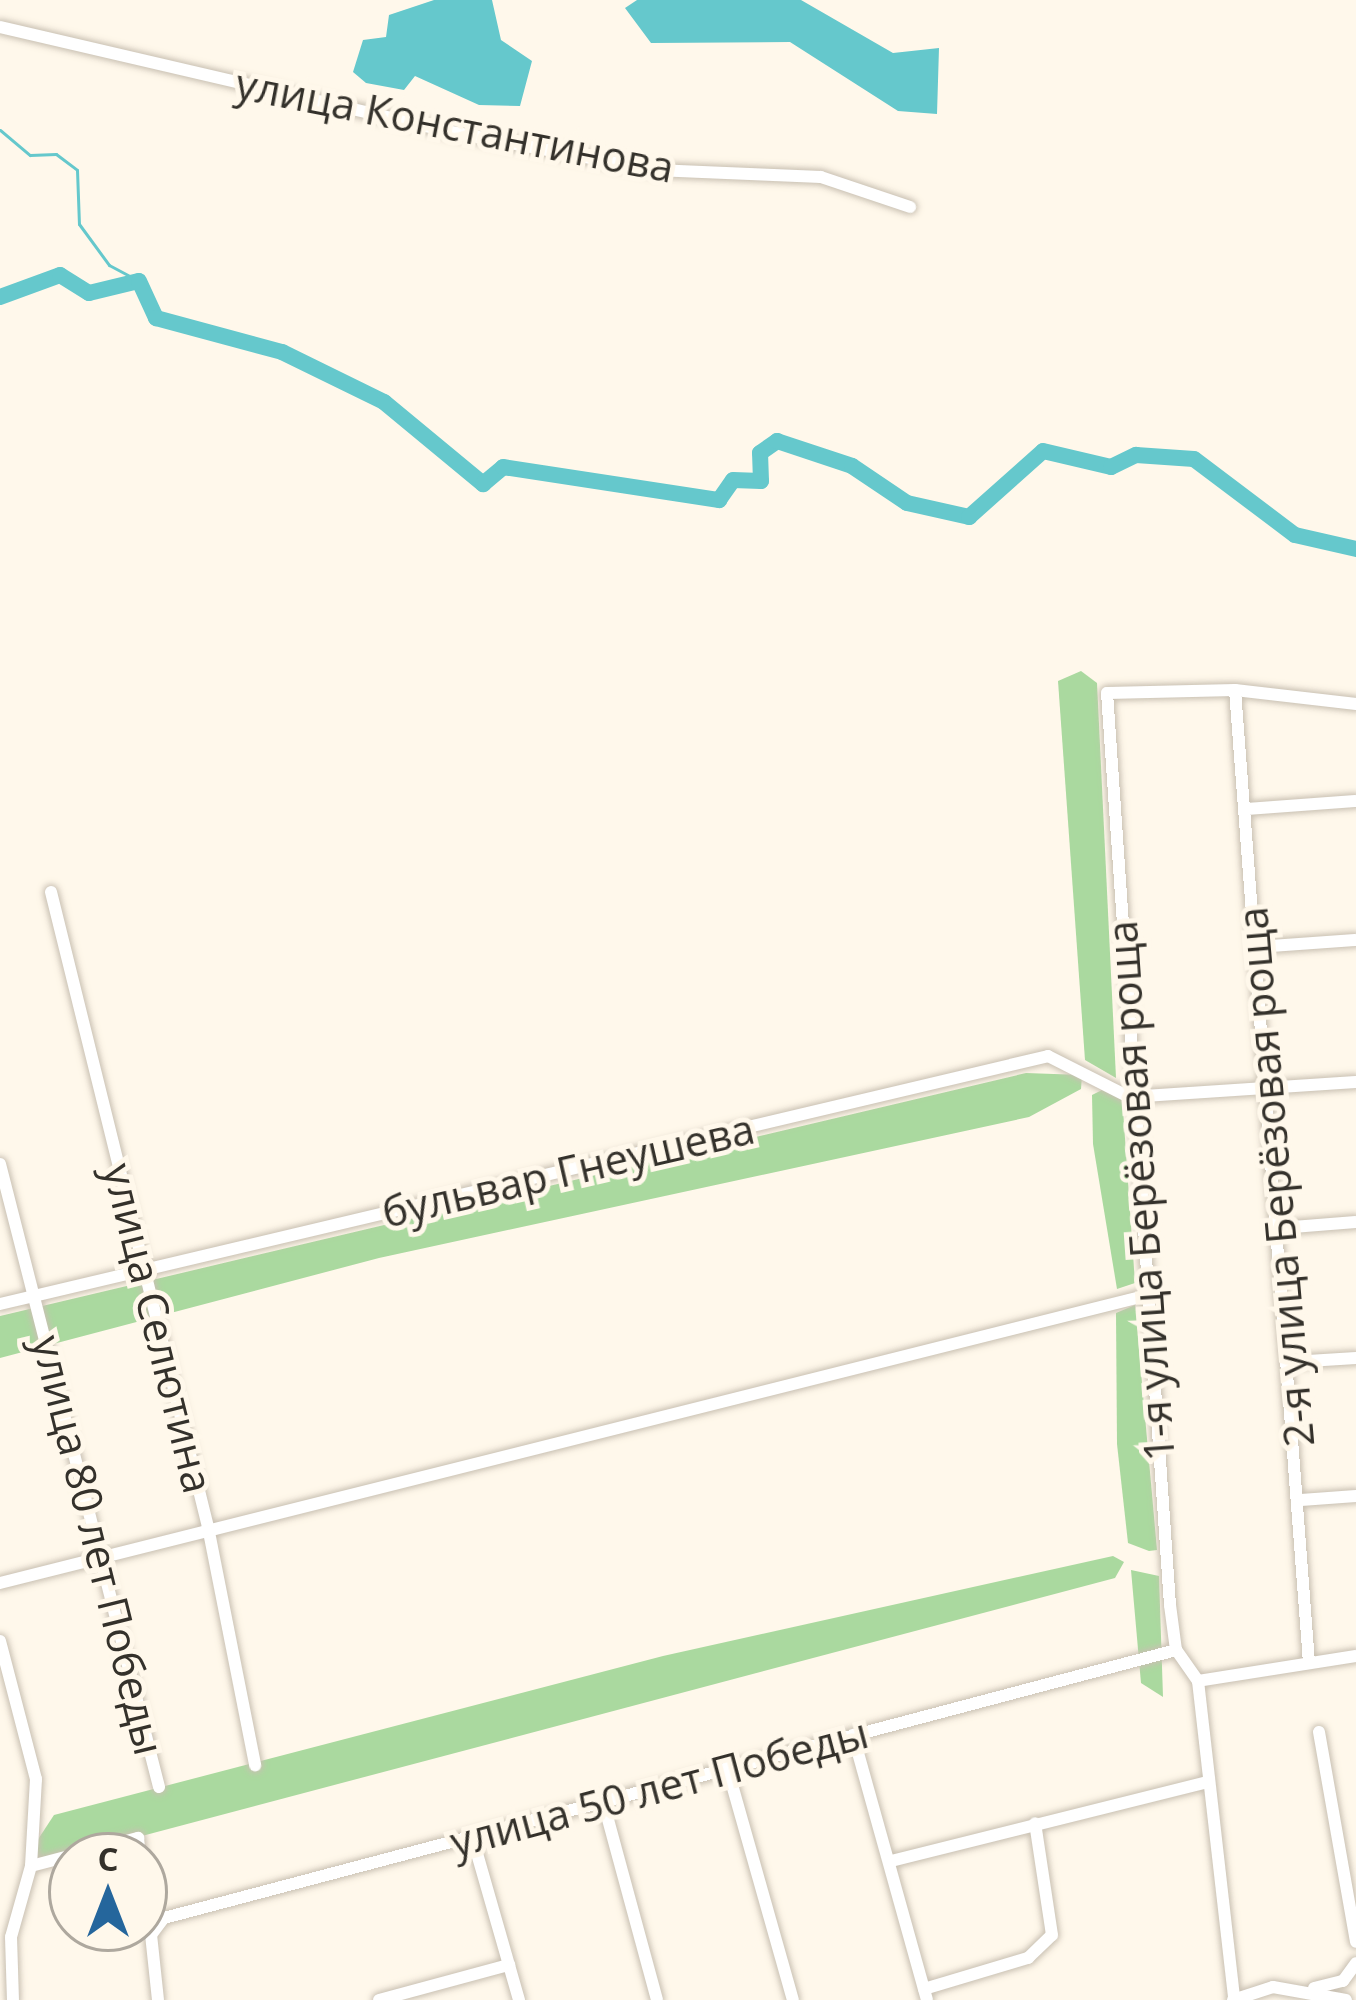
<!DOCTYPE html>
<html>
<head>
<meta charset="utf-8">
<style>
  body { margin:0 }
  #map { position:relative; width:1356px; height:2000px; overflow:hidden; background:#fff8eb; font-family:"Open Sans",sans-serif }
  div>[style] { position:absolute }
  .forest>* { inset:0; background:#aad99f }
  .water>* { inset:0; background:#65c8cc }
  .stream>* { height:3px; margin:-1.5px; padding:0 1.5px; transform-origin:1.5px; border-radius:1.5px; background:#65c8cc }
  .river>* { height:16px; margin:-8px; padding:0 8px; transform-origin:8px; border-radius:8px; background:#65c8cc }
  .roads { filter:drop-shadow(0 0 3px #c9c0b2) drop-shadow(0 0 3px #c9c0b2) }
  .minor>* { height:12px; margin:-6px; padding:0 6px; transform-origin:6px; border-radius:6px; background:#fff }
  span { translate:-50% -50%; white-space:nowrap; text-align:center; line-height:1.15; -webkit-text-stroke:10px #fff8eb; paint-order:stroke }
  .street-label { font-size:42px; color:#34312b }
  .north { position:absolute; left:48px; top:1832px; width:120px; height:120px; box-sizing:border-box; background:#fff8eb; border:3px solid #aea89e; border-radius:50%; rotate:0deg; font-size:33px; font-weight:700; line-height:48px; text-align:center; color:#34312b }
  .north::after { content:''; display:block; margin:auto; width:42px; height:54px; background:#25669c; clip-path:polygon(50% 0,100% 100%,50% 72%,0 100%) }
</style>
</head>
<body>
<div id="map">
  <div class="forest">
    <i style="clip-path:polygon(1081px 671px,1097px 683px,1116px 1078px,1085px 1060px,1058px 681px)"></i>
    <i style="clip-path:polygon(1026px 1073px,1082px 1075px,1081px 1089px,1029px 1117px,379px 1258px,0 1358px,0 1316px)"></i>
    <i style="clip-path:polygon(1108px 1087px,1122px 1095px,1135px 1283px,1117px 1289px,1093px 1144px,1092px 1095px)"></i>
    <i style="clip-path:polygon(1135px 1305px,1157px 1550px,1149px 1551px,1128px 1543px,1117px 1444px,1116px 1313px)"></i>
    <i style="clip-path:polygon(1113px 1556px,1124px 1562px,1115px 1578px,40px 1863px,31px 1850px,54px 1815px,663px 1656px)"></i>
    <i style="clip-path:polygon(1131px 1570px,1159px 1576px,1163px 1697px,1141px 1683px)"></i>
  </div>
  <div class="water">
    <i style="clip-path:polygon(434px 0,492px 0,501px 40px,532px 61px,520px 106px,479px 105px,415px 76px,404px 90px,366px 83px,353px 72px,363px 40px,386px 37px,389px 15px)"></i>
    <i style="clip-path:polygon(637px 0,801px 0,893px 53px,939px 48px,937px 114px,898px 111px,790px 42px,651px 43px,625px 8px)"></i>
  </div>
  <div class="stream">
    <i style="left:0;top:130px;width:39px;rotate:40deg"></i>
    <i style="left:30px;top:155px;width:26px;rotate:-2deg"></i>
    <i style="left:56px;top:154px;width:26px;rotate:37deg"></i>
    <i style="left:77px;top:170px;width:54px;rotate:87.9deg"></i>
    <i style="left:79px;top:224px;width:51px;rotate:53.8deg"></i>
    <i style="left:109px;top:265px;width:34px;rotate:28deg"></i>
  </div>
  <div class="river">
    <i style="left:0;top:297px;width:64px;rotate:-20.1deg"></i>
    <i style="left:60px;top:275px;width:34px;rotate:32deg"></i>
    <i style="left:89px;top:293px;width:51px;rotate:-13.5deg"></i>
    <i style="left:139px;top:281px;width:41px;rotate:65.3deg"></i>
    <i style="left:156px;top:318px;width:131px;rotate:15.1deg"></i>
    <i style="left:282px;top:352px;width:114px;rotate:26.1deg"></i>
    <i style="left:384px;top:402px;width:129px;rotate:39.6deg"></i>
    <i style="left:483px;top:484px;width:26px;rotate:-40deg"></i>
    <i style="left:503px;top:467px;width:219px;rotate:8.7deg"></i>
    <i style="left:719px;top:500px;width:24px;rotate:-55deg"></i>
    <i style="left:733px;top:480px;width:28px;rotate:2deg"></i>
    <i style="left:761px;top:481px;width:28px;rotate:-92deg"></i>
    <i style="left:760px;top:453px;width:21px;rotate:-35deg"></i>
    <i style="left:777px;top:441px;width:79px;rotate:18.4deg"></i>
    <i style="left:852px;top:466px;width:66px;rotate:33.9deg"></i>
    <i style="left:907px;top:503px;width:64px;rotate:12.7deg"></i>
    <i style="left:969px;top:517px;width:99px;rotate:-41.7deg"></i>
    <i style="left:1043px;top:451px;width:70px;rotate:13.2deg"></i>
    <i style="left:1111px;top:467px;width:28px;rotate:-26deg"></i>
    <i style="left:1136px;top:455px;width:58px;rotate:3.9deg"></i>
    <i style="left:1194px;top:459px;width:126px;rotate:37deg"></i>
    <i style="left:1295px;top:535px;width:63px;rotate:12.9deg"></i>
  </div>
  <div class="roads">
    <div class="minor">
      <i style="left:0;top:27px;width:458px;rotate:13.1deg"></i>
      <i style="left:446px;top:131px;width:213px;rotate:10.6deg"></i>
      <i style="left:655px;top:170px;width:166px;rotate:2.4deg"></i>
      <i style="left:821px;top:177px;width:94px;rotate:18.6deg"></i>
      <i style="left:1235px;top:690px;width:976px;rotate:85.65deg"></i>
      <i style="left:1246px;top:809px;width:110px;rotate:-4.2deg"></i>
      <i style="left:51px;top:892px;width:654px;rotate:76.11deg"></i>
      <i style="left:208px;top:1527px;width:243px;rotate:78.8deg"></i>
      <i style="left:1256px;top:947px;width:100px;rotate:-4deg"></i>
      <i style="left:0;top:1164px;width:643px;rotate:75.68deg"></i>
      <i style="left:1280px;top:1228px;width:76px;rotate:-4.5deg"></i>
      <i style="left:0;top:1304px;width:1077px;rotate:-13.31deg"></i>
      <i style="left:1048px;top:1056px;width:91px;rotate:26.8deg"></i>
      <i style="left:1129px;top:1097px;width:227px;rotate:-3.8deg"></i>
      <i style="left:1292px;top:1362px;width:64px;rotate:-3.6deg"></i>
      <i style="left:1301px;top:1500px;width:55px;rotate:-4.2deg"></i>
      <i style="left:0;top:1583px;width:1184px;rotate:-14.08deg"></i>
      <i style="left:0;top:1641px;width:143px;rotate:75.4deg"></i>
      <i style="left:36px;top:1779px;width:87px;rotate:93.3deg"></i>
      <i style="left:31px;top:1866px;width:74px;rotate:105.7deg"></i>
      <i style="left:11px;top:1937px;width:63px;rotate:88.2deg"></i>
      <i style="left:1198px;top:1681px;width:38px;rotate:-125deg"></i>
      <i style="left:1176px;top:1650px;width:45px;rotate:-97.6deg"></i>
      <i style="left:1170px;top:1605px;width:914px;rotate:-93.95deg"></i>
      <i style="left:1107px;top:693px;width:128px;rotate:-1.3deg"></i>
      <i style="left:1235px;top:690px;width:122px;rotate:6.6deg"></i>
      <i style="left:1198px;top:1681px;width:320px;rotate:83.5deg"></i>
      <i style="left:1198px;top:1681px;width:160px;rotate:-9deg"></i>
      <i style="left:1319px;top:1732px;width:213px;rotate:80deg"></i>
      <i style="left:853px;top:1735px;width:275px;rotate:74.4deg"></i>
      <i style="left:727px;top:1767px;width:242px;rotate:74.2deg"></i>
      <i style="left:603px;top:1801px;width:206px;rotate:74.8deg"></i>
      <i style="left:472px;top:1836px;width:171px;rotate:74deg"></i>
      <i style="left:891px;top:1861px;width:327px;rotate:-14deg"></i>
      <i style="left:31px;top:1866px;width:111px;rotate:-14.7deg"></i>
      <i style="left:138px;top:1838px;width:18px;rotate:84deg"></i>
      <i style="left:144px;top:1885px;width:49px;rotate:81.9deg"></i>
      <i style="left:1314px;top:1988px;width:30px;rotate:-14deg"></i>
      <i style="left:1343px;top:1981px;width:22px;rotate:-54deg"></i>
      <i style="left:924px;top:1989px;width:109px;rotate:-16.6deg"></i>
      <i style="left:1028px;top:1958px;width:33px;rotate:-44deg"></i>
      <i style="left:1052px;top:1935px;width:113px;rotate:-98.6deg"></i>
      <i style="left:158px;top:2000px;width:65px;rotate:-96.1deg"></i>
      <i style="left:151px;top:1935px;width:21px;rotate:-53deg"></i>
      <i style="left:164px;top:1918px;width:1047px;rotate:-14.83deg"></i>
      <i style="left:379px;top:2000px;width:135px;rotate:-15.1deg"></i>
      <i style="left:1233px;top:2000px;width:42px;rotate:-18deg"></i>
      <i style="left:1273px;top:1987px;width:74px;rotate:10.1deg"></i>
    </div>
  </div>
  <div class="street-label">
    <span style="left:455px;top:125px;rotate:11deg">улица Константинова</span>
    <span style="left:568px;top:1170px;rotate:-13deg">бульвар Гнеушева</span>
    <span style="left:1275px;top:1177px;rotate:-95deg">2-я улица Берёзовая роща</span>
    <span style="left:1140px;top:1191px;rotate:-94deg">1-я улица Берёзовая роща</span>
    <span style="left:159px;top:1328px;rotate:76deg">улица Селютина</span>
    <span style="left:99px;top:1545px;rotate:76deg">улица 80 лет Победы</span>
    <span style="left:659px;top:1787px;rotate:-15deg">улица 50 лет Победы</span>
  </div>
  <div class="north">С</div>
</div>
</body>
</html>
